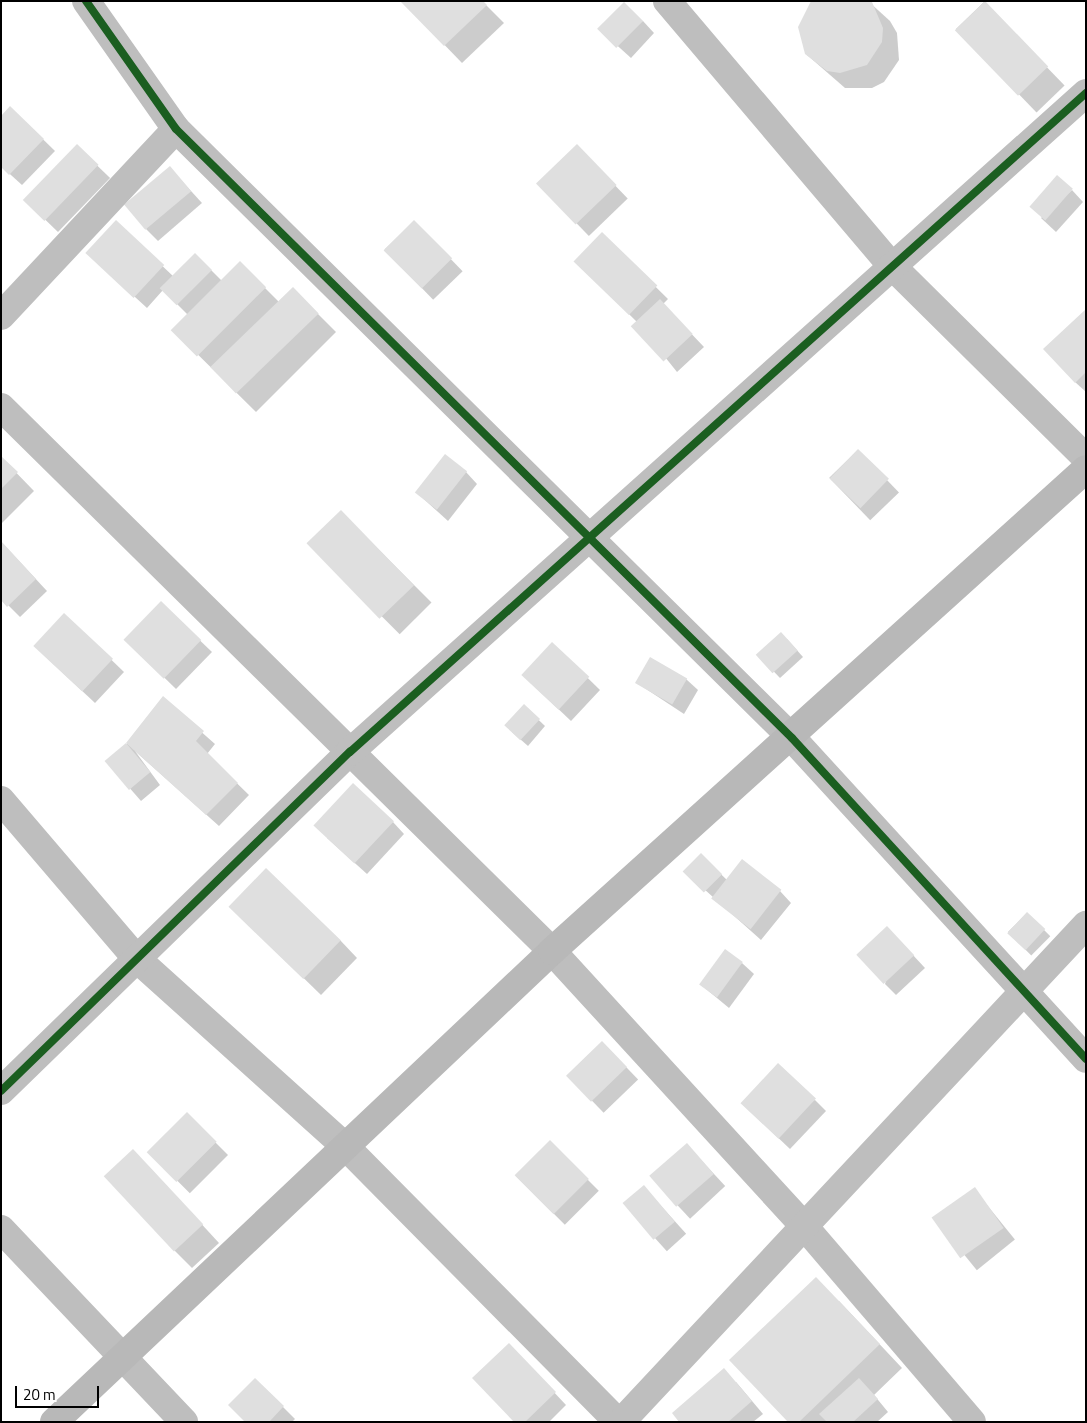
<!DOCTYPE html>
<html>
<head>
<meta charset="utf-8">
<style>
  body { margin:0 }
  #map { position:relative; width:1087px; height:1423px; overflow:hidden; background:#fff; font-family:"Titillium Web",sans-serif }
  div>[style] { position:absolute }
  .shadow>* { inset:0; background:#0003; transform-origin:0 0 }
  .building>* { inset:0; background:#dfdfdf; transform-origin:0 0 }
  .street>* { height:28px; margin:-14px; padding:0 14px; transform-origin:14px; border-radius:14px; background:#bebebe }
  .secondary>* { height:28px; margin:-14px; padding:0 14px; transform-origin:14px; border-radius:14px; background:#b8b8b8 }
  .cycleway>* { height:8px; margin:-4px; padding:0 4px; transform-origin:4px; border-radius:4px; background:#1b5e20 }
  span { translate:-50% -50%; white-space:nowrap; text-align:center; line-height:1.15; -webkit-text-stroke:4px #fff; paint-order:stroke }
  .frame { position:absolute; inset:0; border:2px solid #000; pointer-events:none }
  .scale { position:absolute; left:15px; top:1386px; width:84px; height:22px; box-sizing:border-box; border:2px solid #000; border-top:0; padding-left:6px; font-size:15px; line-height:18px; white-space:nowrap; color:#000; -webkit-text-stroke:4px #fff; paint-order:stroke }
</style>
</head>
<body>
<div id="map">
  <div class="shadow">
    <i style="clip-path:polygon(402px 1px,482px 1px,504px 23px,462px 63px)"></i>
    <i style="clip-path:polygon(813px 1px,868px 1px,890px 21px,897px 33px,899px 60px,884px 82px,872px 88px,845px 88px,806px 54px)"></i>
    <i style="left:984px;top:2px;width:116px;height:39px;rotate:46deg"></i>
    <i style="clip-path:polygon(643px 21px,654px 33px,631px 58px,600px 30px)"></i>
    <i style="clip-path:polygon(11px 108px,55px 151px,22px 185px,1px 166px)"></i>
    <i style="left:77px;top:146px;width:46px;height:75px;rotate:44deg"></i>
    <i style="left:577px;top:146px;width:73px;height:54px;rotate:46deg"></i>
    <i style="clip-path:polygon(170px 168px,202px 203px,158px 241px,146px 229px)"></i>
    <i style="clip-path:polygon(1072px 190px,1083px 202px,1056px 232px,1041px 218px)"></i>
    <i style="left:414px;top:221px;width:70px;height:41px;rotate:46deg"></i>
    <i style="clip-path:polygon(116px 222px,174px 277px,196px 255px,222px 281px,240px 263px,280px 303px,293px 289px,336px 332px,256px 412px,173px 330px,188px 315px,163px 290px,147px 308px,99px 264px)"></i>
    <i style="clip-path:polygon(602px 234px,668px 299px,663px 304px,704px 347px,677px 372px,637px 322px,575px 261px)"></i>
    <i style="clip-path:polygon(1086px 311px,1086px 392px,1075px 382px)"></i>
    <i style="left:858px;top:450px;width:59px;height:40px;rotate:46deg"></i>
    <i style="clip-path:polygon(1px 457px,34px 491px,1px 524px)"></i>
    <i style="clip-path:polygon(466px 472px,477px 484px,448px 521px,416px 492px)"></i>
    <i style="left:341px;top:512px;width:128px;height:45px;rotate:45deg"></i>
    <i style="clip-path:polygon(5px 546px,47px 591px,20px 617px,1px 598px)"></i>
    <i style="clip-path:polygon(161px 603px,212px 652px,176px 689px,137px 651px)"></i>
    <i style="clip-path:polygon(64px 614px,124px 672px,95px 703px,47px 658px)"></i>
    <i style="clip-path:polygon(787px 639px,803px 657px,780px 678px,758px 655px)"></i>
    <i style="clip-path:polygon(552px 643px,600px 690px,571px 721px,534px 686px)"></i>
    <i style="clip-path:polygon(686px 679px,698px 690px,684px 714px,637px 683px)"></i>
    <i style="clip-path:polygon(163px 698px,215px 744px,207px 754px,249px 795px,219px 826px,135px 751px,160px 785px,141px 801px,106px 761px,127px 744px)"></i>
    <i style="clip-path:polygon(524px 706px,545px 726px,528px 746px,512px 732px)"></i>
    <i style="clip-path:polygon(393px 822px,404px 834px,367px 874px,327px 838px)"></i>
    <i style="clip-path:polygon(701px 855px,727px 880px,780px 891px,791px 903px,761px 940px,685px 872px)"></i>
    <i style="left:1027px;top:913px;width:33px;height:27px;rotate:45deg"></i>
    <i style="clip-path:polygon(248px 924px,340px 940px,357px 958px,321px 995px)"></i>
    <i style="clip-path:polygon(899px 940px,925px 968px,896px 995px,885px 984px)"></i>
    <i style="clip-path:polygon(742px 963px,754px 974px,729px 1008px,700px 984px)"></i>
    <i style="left:602px;top:1042px;width:52px;height:48px;rotate:46deg"></i>
    <i style="clip-path:polygon(815px 1100px,826px 1111px,790px 1149px,753px 1114px)"></i>
    <i style="left:187px;top:1114px;width:58px;height:54px;rotate:45deg"></i>
    <i style="left:550px;top:1142px;width:69px;height:48px;rotate:45deg"></i>
    <i style="left:687px;top:1145px;width:56px;height:48px;rotate:47deg"></i>
    <i style="clip-path:polygon(150px 1168px,219px 1243px,192px 1268px,175px 1251px)"></i>
    <i style="left:644px;top:1187px;width:63px;height:26px;rotate:48deg"></i>
    <i style="left:974px;top:1189px;width:65px;height:49px;rotate:51deg"></i>
    <i style="clip-path:polygon(839px 1301px,902px 1368px,874px 1395px,888px 1412px,877px 1422px,789px 1422px)"></i>
    <i style="clip-path:polygon(520px 1356px,566px 1405px,549px 1422px,516px 1422px)"></i>
    <i style="clip-path:polygon(255px 1379px,295px 1419px,292px 1422px,247px 1422px)"></i>
    <i style="clip-path:polygon(736px 1382px,763px 1414px,753px 1422px,681px 1422px)"></i>
  </div>
  <div class="building">
    <i style="clip-path:polygon(400px 1px,483px 1px,487px 5px,444px 46px)"></i>
    <i style="clip-path:polygon(811px 1px,872px 2px,883px 28px,882px 42px,867px 65px,840px 73px,827px 71px,805px 54px,798px 27px)"></i>
    <i style="left:985px;top:1px;width:91px;height:42px;rotate:46deg"></i>
    <i style="left:624px;top:2px;width:27px;height:38px;rotate:45deg"></i>
    <i style="clip-path:polygon(10px 106px,44px 139px,9px 175px,1px 167px,1px 116px)"></i>
    <i style="left:77px;top:144px;width:30px;height:78px;rotate:44deg"></i>
    <i style="left:577px;top:144px;width:57px;height:57px;rotate:46deg"></i>
    <i style="left:170px;top:166px;width:33px;height:60px;rotate:50deg"></i>
    <i style="left:1057px;top:175px;width:21px;height:42px;rotate:41deg"></i>
    <i style="left:116px;top:220px;width:66px;height:45px;rotate:43deg"></i>
    <i style="left:414px;top:220px;width:54px;height:43px;rotate:45deg"></i>
    <i style="left:602px;top:232px;width:77px;height:41px;rotate:44deg"></i>
    <i style="left:195px;top:253px;width:24px;height:50px;rotate:45deg"></i>
    <i style="left:240px;top:261px;width:37px;height:98px;rotate:45deg"></i>
    <i style="left:293px;top:287px;width:37px;height:115px;rotate:46deg"></i>
    <i style="left:660px;top:299px;width:48px;height:40px;rotate:47deg"></i>
    <i style="clip-path:polygon(1086px 309px,1086px 372px,1075px 383px,1043px 349px)"></i>
    <i style="left:858px;top:449px;width:43px;height:41px;rotate:44deg"></i>
    <i style="left:445px;top:454px;width:28px;height:49px;rotate:38deg"></i>
    <i style="clip-path:polygon(1px 456px,18px 472px,1px 489px)"></i>
    <i style="left:341px;top:510px;width:105px;height:48px;rotate:46deg"></i>
    <i style="clip-path:polygon(1px 541px,36px 579px,7px 607px,1px 600px)"></i>
    <i style="left:161px;top:601px;width:56px;height:54px;rotate:44deg"></i>
    <i style="left:64px;top:613px;width:67px;height:45px;rotate:43deg"></i>
    <i style="left:781px;top:632px;width:25px;height:34px;rotate:48deg"></i>
    <i style="left:552px;top:642px;width:51px;height:45px;rotate:43deg"></i>
    <i style="left:650px;top:657px;width:43px;height:30px;rotate:30deg"></i>
    <i style="clip-path:polygon(163px 696px,204px 731px,196px 741px,238px 783px,206px 815px,126px 743px)"></i>
    <i style="left:524px;top:704px;width:22px;height:29px;rotate:43deg"></i>
    <i style="left:126px;top:743px;width:38px;height:28px;rotate:50deg"></i>
    <i style="left:353px;top:783px;width:56px;height:58px;rotate:43deg"></i>
    <i style="left:701px;top:853px;width:30px;height:26px;rotate:45deg"></i>
    <i style="left:742px;top:859px;width:50px;height:50px;rotate:38deg"></i>
    <i style="left:266px;top:868px;width:104px;height:54px;rotate:44deg"></i>
    <i style="left:1027px;top:912px;width:25px;height:29px;rotate:43deg"></i>
    <i style="left:887px;top:926px;width:40px;height:42px;rotate:47deg"></i>
    <i style="left:725px;top:949px;width:22px;height:44px;rotate:36deg"></i>
    <i style="left:602px;top:1041px;width:36px;height:50px;rotate:46deg"></i>
    <i style="left:778px;top:1063px;width:52px;height:55px;rotate:43deg"></i>
    <i style="left:187px;top:1112px;width:42px;height:57px;rotate:45deg"></i>
    <i style="left:550px;top:1140px;width:55px;height:50px;rotate:45deg"></i>
    <i style="left:687px;top:1143px;width:41px;height:50px;rotate:49deg"></i>
    <i style="left:133px;top:1149px;width:103px;height:40px;rotate:47deg"></i>
    <i style="left:644px;top:1185px;width:48px;height:28px;rotate:50deg"></i>
    <i style="left:975px;top:1187px;width:50px;height:53px;rotate:55deg"></i>
    <i style="clip-path:polygon(816px 1277px,880px 1344px,799px 1422px,788px 1422px,729px 1360px)"></i>
    <i style="clip-path:polygon(509px 1343px,556px 1392px,525px 1422px,514px 1422px,472px 1378px)"></i>
    <i style="clip-path:polygon(724px 1368px,752px 1401px,728px 1422px,679px 1422px,672px 1413px)"></i>
    <i style="clip-path:polygon(255px 1378px,284px 1406px,269px 1422px,245px 1422px,228px 1405px)"></i>
    <i style="clip-path:polygon(859px 1378px,878px 1399px,853px 1422px,827px 1422px,819px 1414px)"></i>
  </div>
  <div class="street">
    <i style="left:86px;top:1px;width:156px;rotate:54.9deg"></i>
    <i style="left:176px;top:129px;width:866px;rotate:44.67deg"></i>
    <i style="left:792px;top:738px;width:435px;rotate:47.5deg"></i>
    <i style="left:667px;top:1px;width:348px;rotate:49.7deg"></i>
    <i style="left:892px;top:266px;width:273px;rotate:44.7deg"></i>
    <i style="left:1px;top:316px;width:256px;rotate:-46.9deg"></i>
    <i style="left:1px;top:407px;width:774px;rotate:44.63deg"></i>
    <i style="left:552px;top:951px;width:373px;rotate:47.5deg"></i>
    <i style="left:804px;top:1226px;width:258px;rotate:49.4deg"></i>
    <i style="left:1px;top:800px;width:209px;rotate:49.5deg"></i>
    <i style="left:137px;top:959px;width:280px;rotate:42deg"></i>
    <i style="left:345px;top:1146px;width:388px;rotate:45.3deg"></i>
    <i style="left:1px;top:1091px;width:487px;rotate:-44.2deg"></i>
    <i style="left:350px;top:752px;width:988px;rotate:-41.84deg"></i>
    <i style="left:1px;top:1229px;width:266px;rotate:46.5deg"></i>
    <i style="left:621px;top:1422px;width:681px;rotate:-46.91deg"></i>
  </div>
  <div class="secondary">
    <i style="left:54px;top:1422px;width:685px;rotate:-43.4deg"></i>
    <i style="left:552px;top:951px;width:719px;rotate:-42.07deg"></i>
  </div>
  <div class="cycleway">
    <i style="left:86px;top:1px;width:156px;rotate:54.9deg"></i>
    <i style="left:176px;top:129px;width:866px;rotate:44.67deg"></i>
    <i style="left:792px;top:738px;width:435px;rotate:47.5deg"></i>
    <i style="left:1px;top:1091px;width:487px;rotate:-44.2deg"></i>
    <i style="left:350px;top:752px;width:988px;rotate:-41.84deg"></i>
  </div>
  <div class="frame"></div>
  <div class="scale">20 m</div>
</div>
</body>
</html>
